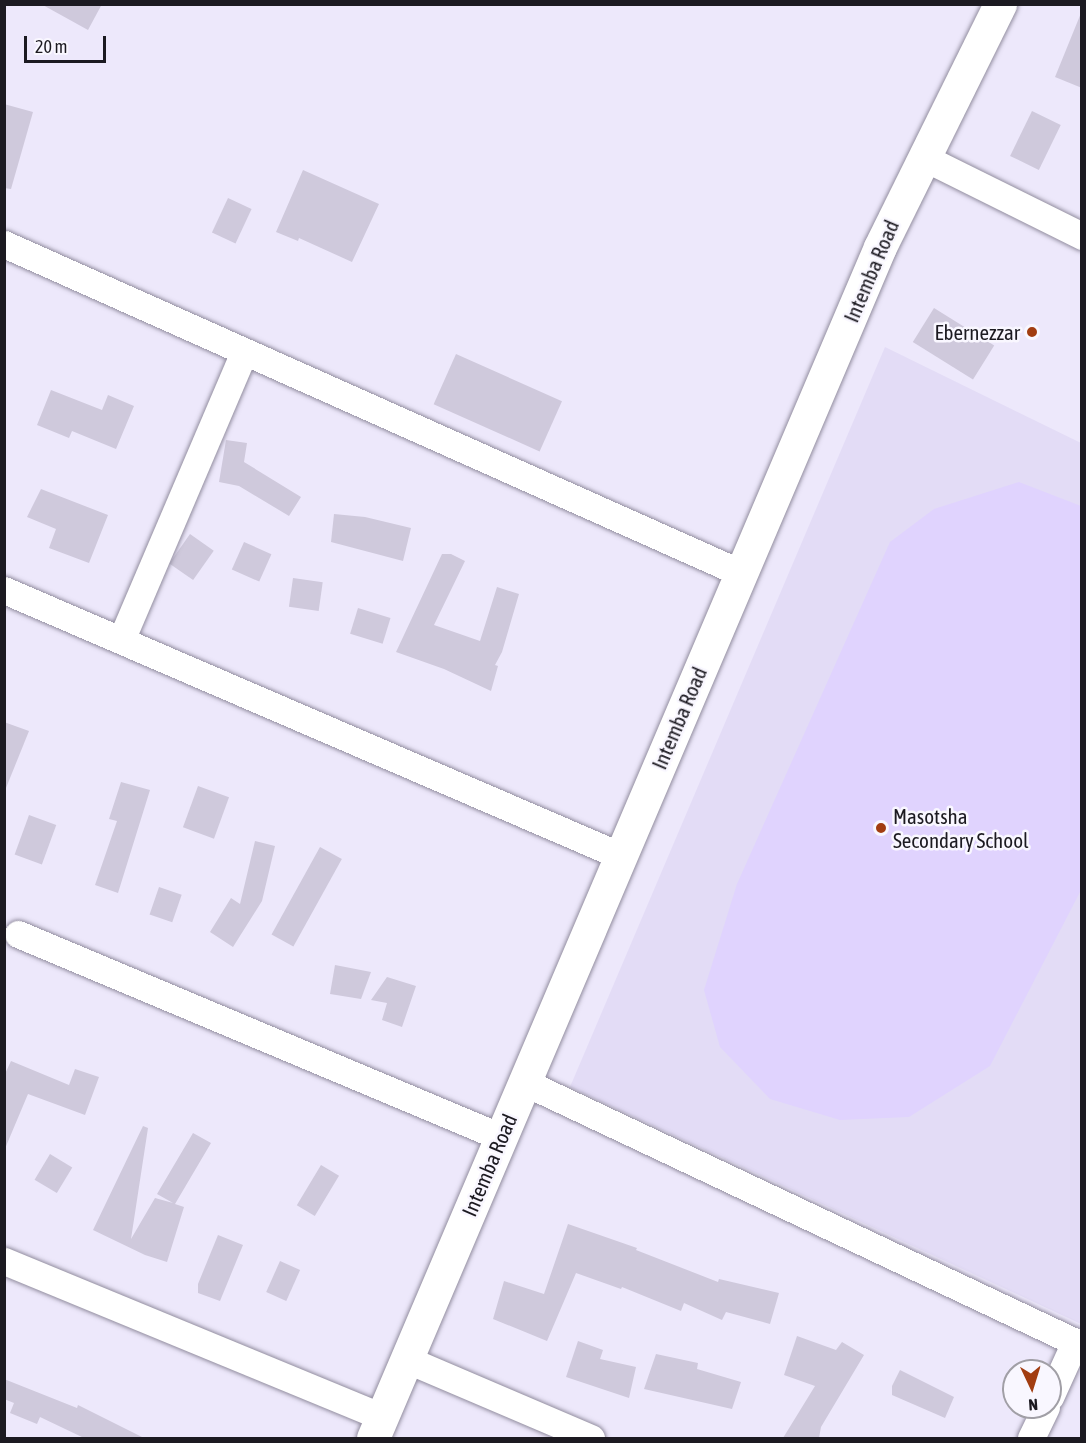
<!DOCTYPE html>
<html>
<head>
<meta charset="utf-8">
<style>
  body { margin:0 }
  #map { position:relative; width:1086px; height:1443px; overflow:hidden; background:#ede8fb; font-family:"Asap Condensed",sans-serif }
  div>[style] { position:absolute }
  .built>* { inset:0; background:#e3dcf6 }
  .green>* { inset:0; background:#e0d3fe }
  .building>* { inset:0; background:#cfc9dc; transform-origin:0 0 }
  .roads { filter:drop-shadow(0 0 2px #928d9f) drop-shadow(0 0 2px #928d9f) }
  .minor>* { height:27px; margin:-13.5px; padding:0 13.5px; transform-origin:13.5px; border-radius:13.5px; background:#fff }
  .tertiary>* { height:33px; margin:-16.5px; padding:0 16.5px; transform-origin:16.5px; border-radius:16.5px; background:#fff }
  .dots>* { width:16px; height:16px; translate:-50% -50%; box-sizing:border-box; border:3px solid #f9f7ff; border-radius:50% }
  span { translate:-50% -50%; white-space:nowrap; text-align:center; line-height:1.15; -webkit-text-stroke:5px #f9f7ff; paint-order:stroke }
  .street-label { font-size:21px; color:#1c1a21 }
  .poi-label { font-size:21px; color:#1c1a21 }
  .right { translate:-100% -50%; text-align:right }
  .left { translate:0 -50%; text-align:left }
  .frame { position:absolute; inset:0; border:6px solid #1c1a21; pointer-events:none }
  .north { position:absolute; left:1002px; top:1359px; width:60px; height:60px; box-sizing:border-box; background:#f9f7ff; border:2px solid #a19fa6; border-radius:50%; rotate:176deg; font-size:16px; font-weight:700; line-height:24px; text-align:center; color:#1c1a21 }
  .north::after { content:''; display:block; margin:auto; width:21px; height:27px; background:#a23d11; clip-path:polygon(50% 0,100% 100%,50% 72%,0 100%) }
  .scale { position:absolute; left:24px; top:36px; width:82px; height:27px; box-sizing:border-box; border:3px solid #1c1a21; border-top:0; padding-left:8px; font-size:18px; line-height:21px; white-space:nowrap; color:#1c1a21; -webkit-text-stroke:4px #f9f7ff; paint-order:stroke }
</style>
</head>
<body>
<div id="map">
  <div class="built">
    <i style="clip-path:polygon(885px 347px,1081px 443px,1081px 1324px,570px 1087px)"></i>
  </div>
  <div class="green">
    <i style="clip-path:polygon(1019px 482px,1081px 506px,1081px 890px,990px 1066px,909px 1117px,840px 1120px,770px 1099px,720px 1047px,704px 990px,737px 884px,890px 542px,934px 509px)"></i>
  </div>
  <div class="building">
    <i style="clip-path:polygon(41px 4px,102px 4px,88px 30px)"></i>
    <i style="clip-path:polygon(1081px 13px,1082px 14px,1082px 88px,1055px 77px)"></i>
    <i style="clip-path:polygon(4px 104px,33px 112px,11px 189px,4px 188px)"></i>
    <i style="left:1032px;top:111px;width:32px;height:50px;rotate:26deg"></i>
    <i style="clip-path:polygon(303px 170px,379px 204px,352px 262px,299px 238px,298px 241px,276px 232px)"></i>
    <i style="left:228px;top:198px;width:26px;height:38px;rotate:25deg"></i>
    <i style="left:934px;top:308px;width:71px;height:40px;rotate:32deg"></i>
    <i style="left:456px;top:354px;width:116px;height:55px;rotate:24deg"></i>
    <i style="clip-path:polygon(51px 390px,102px 410px,108px 395px,134px 406px,116px 449px,72px 431px,69px 438px,37px 425px)"></i>
    <i style="clip-path:polygon(226px 440px,247px 443px,244px 462px,301px 497px,289px 516px,239px 486px,219px 482px)"></i>
    <i style="clip-path:polygon(41px 489px,108px 515px,89px 563px,49px 548px,56px 529px,27px 517px)"></i>
    <i style="clip-path:polygon(334px 514px,365px 517px,411px 528px,403px 561px,331px 542px)"></i>
    <i style="left:190px;top:534px;width:29px;height:36px;rotate:35deg"></i>
    <i style="left:244px;top:542px;width:30px;height:30px;rotate:24deg"></i>
    <i style="clip-path:polygon(442px 554px,451px 554px,465px 561px,434px 625px,480px 641px,497px 587px,519px 594px,502px 652px,495px 665px,498px 666px,491px 691px,444px 669px,396px 652px)"></i>
    <i style="left:293px;top:578px;width:30px;height:29px;rotate:8deg"></i>
    <i style="left:358px;top:608px;width:34px;height:27px;rotate:17deg"></i>
    <i style="clip-path:polygon(4px 722px,29px 731px,6px 788px,4px 788px)"></i>
    <i style="clip-path:polygon(121px 782px,150px 790px,118px 893px,95px 885px,117px 821px,109px 819px)"></i>
    <i style="left:198px;top:786px;width:33px;height:44px;rotate:20deg"></i>
    <i style="left:29px;top:815px;width:29px;height:42px;rotate:20deg"></i>
    <i style="clip-path:polygon(255px 841px,275px 846px,262px 901px,233px 947px,210px 932px,231px 898px,240px 904px)"></i>
    <i style="left:320px;top:847px;width:25px;height:100px;rotate:29deg"></i>
    <i style="left:159px;top:887px;width:24px;height:29px;rotate:19deg"></i>
    <i style="clip-path:polygon(335px 965px,371px 972px,361px 999px,330px 994px)"></i>
    <i style="clip-path:polygon(387px 977px,416px 986px,402px 1027px,382px 1020px,387px 1003px,371px 1000px)"></i>
    <i style="clip-path:polygon(11px 1061px,69px 1085px,75px 1069px,99px 1077px,85px 1115px,28px 1094px,4px 1151px,4px 1076px)"></i>
    <i style="clip-path:polygon(143px 1126px,148px 1128px,131px 1239px,155px 1198px,173px 1203px,157px 1194px,193px 1133px,211px 1143px,175px 1204px,184px 1207px,167px 1262px,145px 1255px,93px 1230px)"></i>
    <i style="left:50px;top:1154px;width:26px;height:30px;rotate:31deg"></i>
    <i style="left:321px;top:1165px;width:21px;height:47px;rotate:31deg"></i>
    <i style="clip-path:polygon(568px 1224px,637px 1248px,636px 1250px,718px 1282px,719px 1279px,779px 1293px,770px 1324px,726px 1312px,722px 1320px,684px 1303px,681px 1311px,622px 1287px,621px 1289px,576px 1273px,547px 1341px,493px 1319px,504px 1281px,544px 1294px)"></i>
    <i style="clip-path:polygon(218px 1235px,243px 1245px,220px 1301px,198px 1293px,198px 1284px)"></i>
    <i style="left:280px;top:1261px;width:22px;height:34px;rotate:24deg"></i>
    <i style="clip-path:polygon(797px 1336px,836px 1350px,842px 1342px,864px 1355px,821px 1427px,819px 1438px,783px 1438px,815px 1386px,784px 1375px)"></i>
    <i style="clip-path:polygon(578px 1341px,603px 1350px,600px 1359px,636px 1367px,629px 1398px,566px 1377px)"></i>
    <i style="clip-path:polygon(656px 1354px,698px 1363px,697px 1369px,741px 1382px,732px 1409px,644px 1389px)"></i>
    <i style="clip-path:polygon(900px 1370px,954px 1397px,945px 1418px,892px 1395px,892px 1386px)"></i>
    <i style="clip-path:polygon(4px 1379px,77px 1408px,78px 1405px,144px 1438px,84px 1438px,40px 1417px,37px 1424px,10px 1413px,14px 1403px,4px 1399px)"></i>
  </div>
  <div class="roads">
    <div class="minor">
      <i style="left:923px;top:157px;width:178px;rotate:26.4deg"></i>
      <i style="left:4px;top:244px;width:807px;rotate:24.06deg"></i>
      <i style="left:4px;top:590px;width:672px;rotate:23.32deg"></i>
      <i style="left:122px;top:638px;width:311px;rotate:-66.9deg"></i>
      <i style="left:18px;top:934px;width:524px;rotate:22.8deg"></i>
      <i style="left:524px;top:1082px;width:609px;rotate:25.26deg"></i>
      <i style="left:1075px;top:1342px;width:60px;rotate:114.4deg"></i>
      <i style="left:4px;top:1261px;width:410px;rotate:22.4deg"></i>
      <i style="left:408px;top:1360px;width:199px;rotate:23.1deg"></i>
      <i style="left:1031px;top:1438px;width:34px;rotate:-64deg"></i>
    </div>
    <div class="tertiary">
      <i style="left:373px;top:1438px;width:1294px;rotate:-66.94deg"></i>
      <i style="left:880px;top:247px;width:271px;rotate:-63.7deg"></i>
    </div>
  </div>
  <div class="dots">
    <i style="left:1032px;top:332px;background:#a23d11"></i>
    <i style="left:881px;top:828px;background:#a23d11"></i>
  </div>
  <div class="street-label">
    <span style="left:871px;top:271px;rotate:-67deg">Intemba Road</span>
    <span style="left:679px;top:718px;rotate:-67deg">Intemba Road</span>
    <span style="left:489px;top:1165px;rotate:-67deg">Intemba Road</span>
  </div>
  <div class="poi-label">
    <span class="right" style="left:1020px;top:332px">Ebernezzar</span>
    <span class="left" style="left:893px;top:828px">Masotsha<br>Secondary School</span>
  </div>
  <div class="frame"></div>
  <div class="north">N</div>
  <div class="scale">20 m</div>
</div>
</body>
</html>
